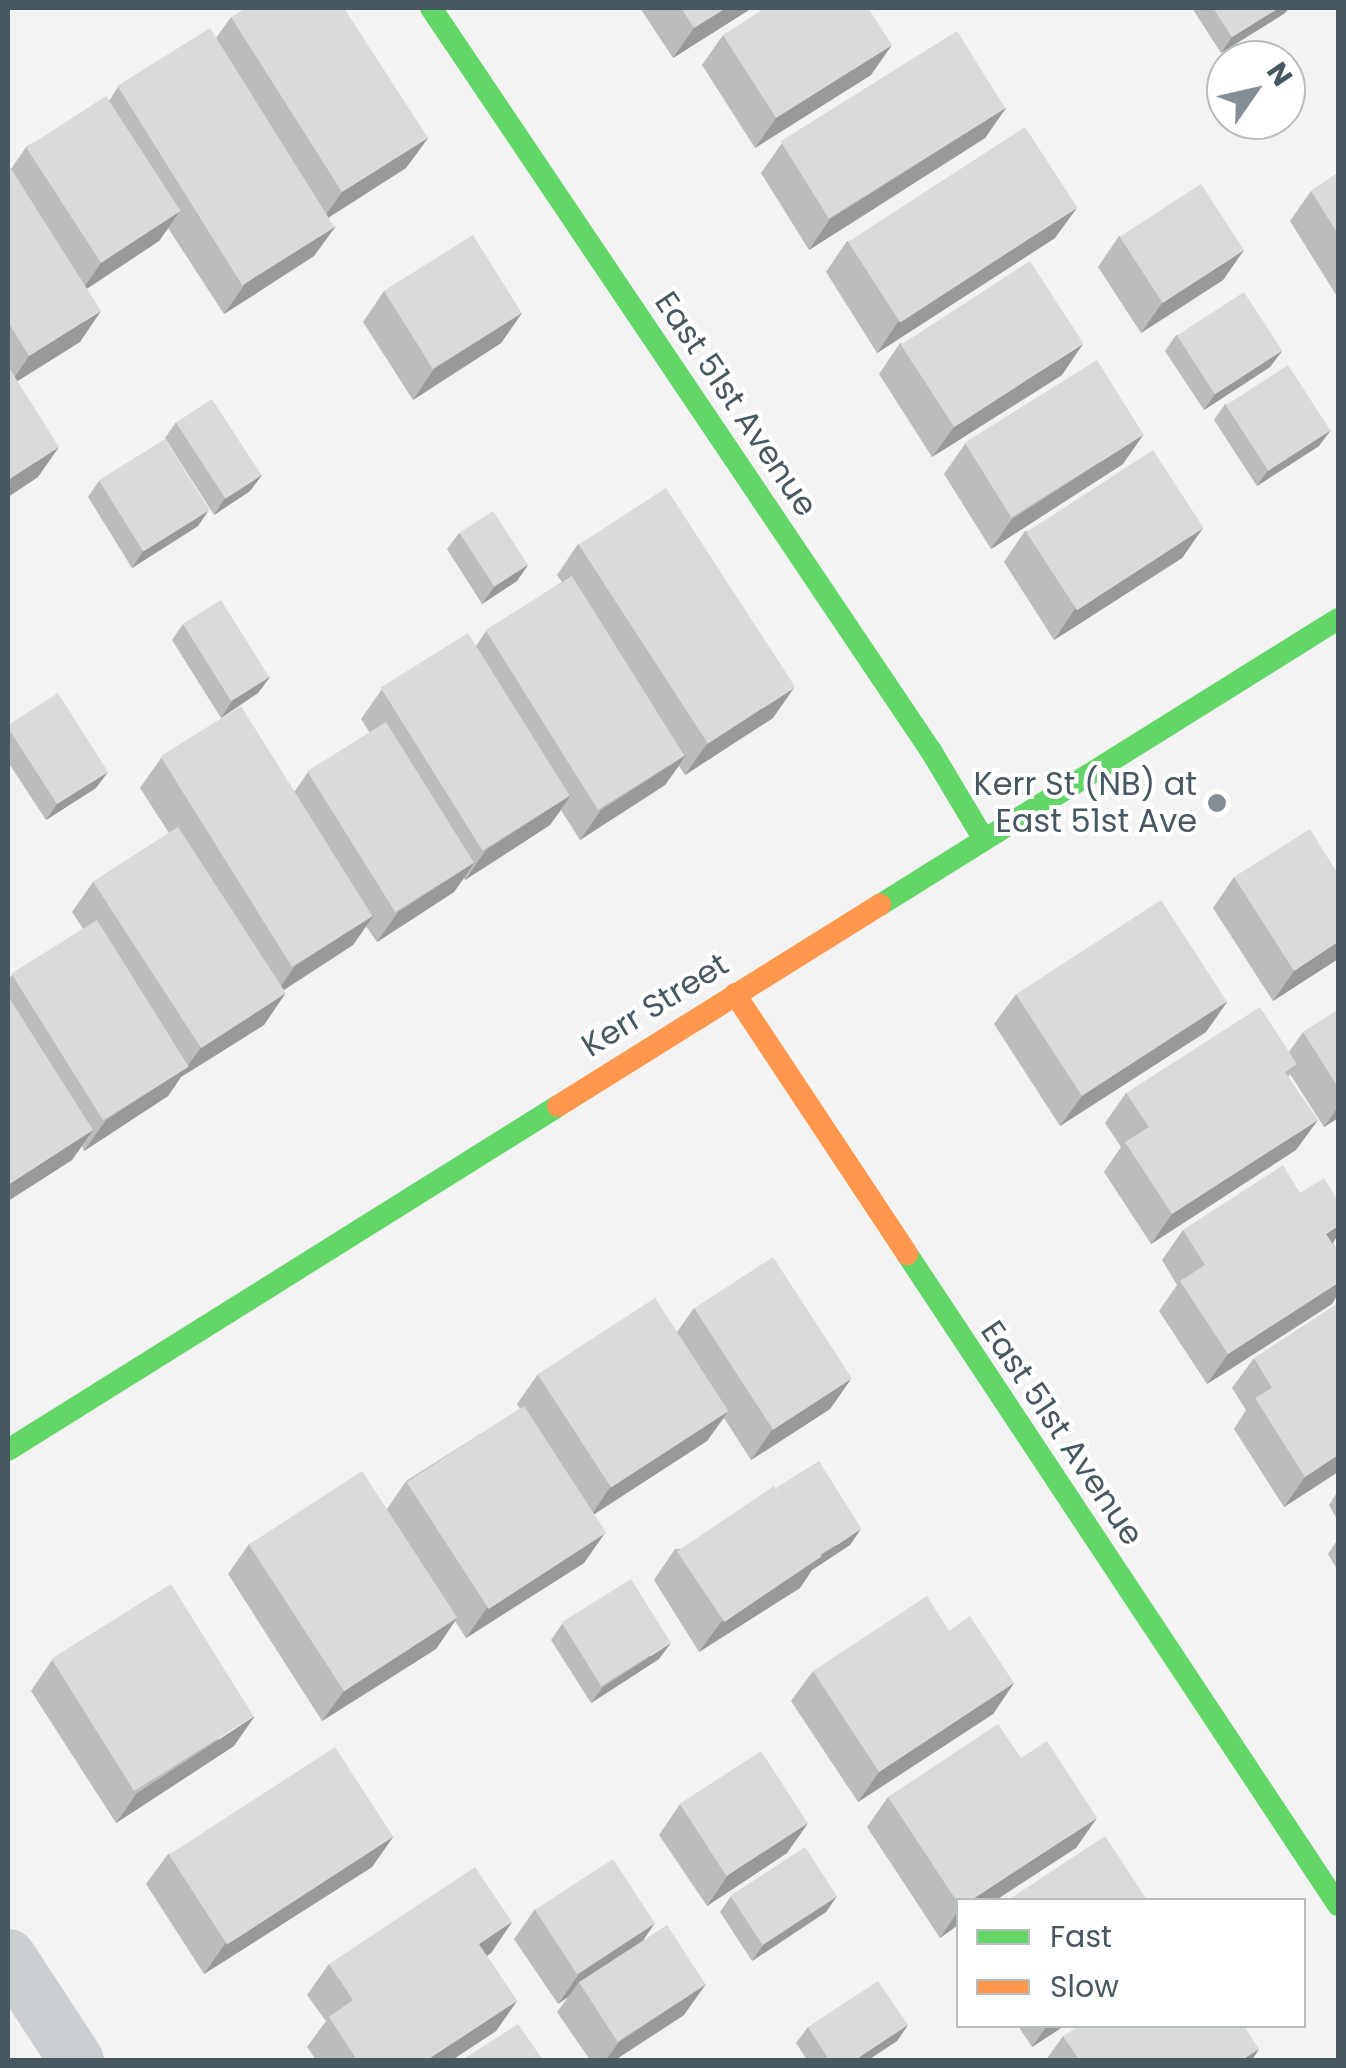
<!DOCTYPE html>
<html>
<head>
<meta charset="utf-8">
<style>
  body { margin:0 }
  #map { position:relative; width:1346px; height:2068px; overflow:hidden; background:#f3f3f3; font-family:Poppins,sans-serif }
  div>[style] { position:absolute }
  .street>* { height:55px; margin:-27.5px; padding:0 27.5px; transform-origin:27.5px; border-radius:27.5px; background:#cccfd2 }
  .fast>* { height:22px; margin:-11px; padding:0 11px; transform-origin:11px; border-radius:11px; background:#63d668 }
  .slow>* { height:22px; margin:-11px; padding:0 11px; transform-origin:11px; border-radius:11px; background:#ff974d }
  .wall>* { inset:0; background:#bbbcbc }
  .shaded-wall>* { inset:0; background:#989999 }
  .building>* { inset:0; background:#d9dbdb; transform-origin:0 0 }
  .dots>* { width:28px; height:28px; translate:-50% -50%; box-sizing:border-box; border:5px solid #fff; border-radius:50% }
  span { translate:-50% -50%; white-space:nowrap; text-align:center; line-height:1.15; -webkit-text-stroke:8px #fff; paint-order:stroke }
  .street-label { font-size:32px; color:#485861 }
  .poi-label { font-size:32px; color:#485861 }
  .right { translate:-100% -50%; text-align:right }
  .frame { position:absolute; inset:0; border:10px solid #485861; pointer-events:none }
  .legend { position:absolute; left:956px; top:1898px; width:350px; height:130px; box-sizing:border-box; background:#fff; border:2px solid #b6bcc0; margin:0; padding:12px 18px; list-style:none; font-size:30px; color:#485861 }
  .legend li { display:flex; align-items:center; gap:20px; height:50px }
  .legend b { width:50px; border:2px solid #b6bcc0 }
  .north { position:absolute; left:1206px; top:40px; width:100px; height:100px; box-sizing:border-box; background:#fff; border:2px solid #b6bcc0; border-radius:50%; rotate:56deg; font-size:28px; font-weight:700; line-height:40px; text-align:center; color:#485861 }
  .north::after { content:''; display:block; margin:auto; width:35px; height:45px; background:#848e94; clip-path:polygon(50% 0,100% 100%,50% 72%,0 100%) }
</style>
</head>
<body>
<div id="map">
  <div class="street">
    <i style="left:8px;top:1956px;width:124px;rotate:56.8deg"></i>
  </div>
  <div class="fast">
    <i style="left:431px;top:8px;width:896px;rotate:56.06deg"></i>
    <i style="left:931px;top:751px;width:101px;rotate:59.1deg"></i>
    <i style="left:880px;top:905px;width:540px;rotate:-31.98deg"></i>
    <i style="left:907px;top:1254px;width:781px;rotate:56.49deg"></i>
    <i style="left:8px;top:1450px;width:649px;rotate:-32.02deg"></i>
  </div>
  <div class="slow">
    <i style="left:735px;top:994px;width:312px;rotate:56.5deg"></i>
    <i style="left:558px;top:1106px;width:380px;rotate:-32deg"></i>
  </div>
  <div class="wall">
    <i style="clip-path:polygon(640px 8px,752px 8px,673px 58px)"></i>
    <i style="clip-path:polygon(1192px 8px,1289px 8px,1285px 13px,1221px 53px)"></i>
    <i style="clip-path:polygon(231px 17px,428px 138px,406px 168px,330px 217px,314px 256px,224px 314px,168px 228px,159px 241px,87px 289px,80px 342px,17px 381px,38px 477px,8px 497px,8px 164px,11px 169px,26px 147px,109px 101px,118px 87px,216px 38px)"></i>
    <i style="clip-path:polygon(723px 35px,871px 75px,755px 148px,702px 65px)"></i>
    <i style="clip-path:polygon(1006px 108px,985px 138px,809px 250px,761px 173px,782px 143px)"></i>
    <i style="clip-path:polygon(1338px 173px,1338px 298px,1290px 221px,1311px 191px)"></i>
    <i style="clip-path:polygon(1119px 236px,1244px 250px,1223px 280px,1141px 333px,1098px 267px)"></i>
    <i style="clip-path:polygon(1055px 238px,877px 353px,826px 272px,847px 241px)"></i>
    <i style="clip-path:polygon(384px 291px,522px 313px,501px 343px,413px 400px,363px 322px)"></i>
    <i style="clip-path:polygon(1176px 335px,1282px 351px,1270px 367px,1204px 410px,1165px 351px)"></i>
    <i style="clip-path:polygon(900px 343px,1062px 375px,932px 457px,879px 374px)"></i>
    <i style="clip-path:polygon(1225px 404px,1319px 446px,1257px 486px,1214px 420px)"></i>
    <i style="clip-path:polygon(176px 422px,262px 475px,250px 491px,214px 515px,165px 438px)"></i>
    <i style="clip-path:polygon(965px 444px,1123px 464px,991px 549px,944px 474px)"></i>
    <i style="clip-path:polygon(99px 481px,198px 526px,132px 568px,88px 497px)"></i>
    <i style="clip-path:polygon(1203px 528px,1182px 558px,1054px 640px,1004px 562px,1025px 531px)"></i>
    <i style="clip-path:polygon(459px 533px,528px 565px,517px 581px,482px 604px,447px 549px)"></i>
    <i style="clip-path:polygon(578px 544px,773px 718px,685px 775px,679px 766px,665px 785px,580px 840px,561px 810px,550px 825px,465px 880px,464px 878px,454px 892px,377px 942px,366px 926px,353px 945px,283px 991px,285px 994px,264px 1025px,181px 1077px,168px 1096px,84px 1151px,82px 1146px,72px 1160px,8px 1201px,8px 981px,12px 975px,83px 929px,72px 912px,93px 882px,169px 833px,140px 788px,161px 758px,295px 791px,308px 772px,370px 733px,361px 719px,382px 689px,476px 646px,486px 631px,562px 582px,557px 575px)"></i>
    <i style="clip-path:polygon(183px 624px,270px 677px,258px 693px,221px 718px,172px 640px)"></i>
    <i style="clip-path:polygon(8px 725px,96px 788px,46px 820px,8px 762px)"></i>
    <i style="clip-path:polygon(1338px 874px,1338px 959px,1273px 1001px,1213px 908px,1234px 877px)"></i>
    <i style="clip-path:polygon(1016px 994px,1227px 1002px,1206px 1032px,1060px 1126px,994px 1024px)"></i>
    <i style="clip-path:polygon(1338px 1010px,1338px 1118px,1324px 1127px,1290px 1074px,1288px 1077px,1296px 1150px,1151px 1244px,1104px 1172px,1121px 1147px,1105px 1123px,1126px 1093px,1289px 1052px,1303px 1032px)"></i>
    <i style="clip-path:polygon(1183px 1230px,1333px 1243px,1338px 1252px,1338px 1294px,1332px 1304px,1207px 1384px,1159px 1311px,1177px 1285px,1162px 1260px)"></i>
    <i style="clip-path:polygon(694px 1308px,851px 1379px,830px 1409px,751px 1460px,724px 1418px,707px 1441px,593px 1514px,584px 1563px,466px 1638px,455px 1621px,436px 1649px,322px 1721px,228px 1574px,249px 1544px,387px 1509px,406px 1481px,520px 1409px,517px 1404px,538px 1374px,677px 1332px)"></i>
    <i style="clip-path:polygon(1254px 1358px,1338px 1472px,1284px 1507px,1234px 1429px,1246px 1410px,1232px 1388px)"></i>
    <i style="clip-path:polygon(1338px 1491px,1338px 1521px,1329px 1505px)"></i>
    <i style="clip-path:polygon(1338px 1539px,1338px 1571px,1328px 1554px)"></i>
    <i style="clip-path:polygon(850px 1545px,812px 1570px,800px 1588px,699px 1652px,654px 1580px,675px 1549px)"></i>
    <i style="clip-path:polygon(562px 1624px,659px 1659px,591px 1703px,551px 1640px)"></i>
    <i style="clip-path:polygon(949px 1631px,1014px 1683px,993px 1714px,858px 1802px,791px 1701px,813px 1671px)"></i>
    <i style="clip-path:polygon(52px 1660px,234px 1746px,116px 1823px,31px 1691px)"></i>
    <i style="clip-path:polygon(1021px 1758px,1076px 1848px,958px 1900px,958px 1925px,940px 1938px,867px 1827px,888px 1797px)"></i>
    <i style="clip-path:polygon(680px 1804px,808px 1823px,787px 1853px,707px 1906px,659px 1835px)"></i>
    <i style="clip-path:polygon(393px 1837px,372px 1867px,204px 1974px,146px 1884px,168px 1854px)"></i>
    <i style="clip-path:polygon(731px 1896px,837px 1896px,826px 1912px,752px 1961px,720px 1912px)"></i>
    <i style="clip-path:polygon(535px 1909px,644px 1940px,684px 2015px,615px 2060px,590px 2060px,557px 2012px,568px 1997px,558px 2004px,514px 1939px)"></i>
    <i style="clip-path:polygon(512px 1922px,491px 1953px,487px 1956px,517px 2001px,496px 2031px,452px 2060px,316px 2060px,307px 2047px,326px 2021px,307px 1995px,329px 1964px)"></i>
    <i style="clip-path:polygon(908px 2025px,897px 2041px,868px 2060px,807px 2060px,796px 2043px,808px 2027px)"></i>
    <i style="clip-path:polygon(1018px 2026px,1064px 2026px,1032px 2047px)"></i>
    <i style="clip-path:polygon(1063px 2036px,1259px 2049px,1252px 2060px,1046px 2060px)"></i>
  </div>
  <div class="shaded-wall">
    <i style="clip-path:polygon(726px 8px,752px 8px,673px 58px,694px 28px)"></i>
    <i style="clip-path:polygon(1279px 8px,1289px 8px,1285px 13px,1221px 53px,1232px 37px)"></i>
    <i style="clip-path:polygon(892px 45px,871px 75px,755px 148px,776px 118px)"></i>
    <i style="clip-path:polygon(1006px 108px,985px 138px,809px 250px,830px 219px)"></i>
    <i style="clip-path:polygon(428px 138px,406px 168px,321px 222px,342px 192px)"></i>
    <i style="clip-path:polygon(1077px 208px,1055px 238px,877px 353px,898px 322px)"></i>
    <i style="clip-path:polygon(180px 211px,159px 241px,80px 293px,101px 263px)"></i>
    <i style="clip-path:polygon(336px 226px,314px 256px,224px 314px,245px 284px)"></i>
    <i style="clip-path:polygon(1244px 250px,1223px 280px,1141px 333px,1162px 303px)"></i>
    <i style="clip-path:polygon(101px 311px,80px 342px,8px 387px,29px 356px)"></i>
    <i style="clip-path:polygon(522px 313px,501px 343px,413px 400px,434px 369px)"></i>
    <i style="clip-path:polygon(1083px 344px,1062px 375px,932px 457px,954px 427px)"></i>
    <i style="clip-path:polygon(1282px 351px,1270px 367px,1204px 410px,1215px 394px)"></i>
    <i style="clip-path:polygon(1331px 430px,1319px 446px,1257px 486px,1268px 470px)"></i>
    <i style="clip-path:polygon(1144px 434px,1123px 464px,991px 549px,1012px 519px)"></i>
    <i style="clip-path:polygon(59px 447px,38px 477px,8px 497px,8px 480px)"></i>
    <i style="clip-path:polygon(262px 475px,250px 491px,214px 515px,225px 498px)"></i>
    <i style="clip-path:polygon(209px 510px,198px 526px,132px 568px,143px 551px)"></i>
    <i style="clip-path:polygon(1203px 528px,1182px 558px,1054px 640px,1075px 609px)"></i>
    <i style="clip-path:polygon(528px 565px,517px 581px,482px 604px,494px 587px)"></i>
    <i style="clip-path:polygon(270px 677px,258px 693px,221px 718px,232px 701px)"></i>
    <i style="clip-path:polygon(794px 688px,773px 718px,685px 775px,706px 745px)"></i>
    <i style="clip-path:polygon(686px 755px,665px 785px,580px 840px,601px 810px)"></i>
    <i style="clip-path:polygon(108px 772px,96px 788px,46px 820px,57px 804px)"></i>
    <i style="clip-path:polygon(571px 795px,550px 825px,465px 880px,486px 850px)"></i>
    <i style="clip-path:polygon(475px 862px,454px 892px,377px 942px,398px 912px)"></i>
    <i style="clip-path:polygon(374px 915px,353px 945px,274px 996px,295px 966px)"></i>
    <i style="clip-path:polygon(1338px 942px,1338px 959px,1273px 1001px,1294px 971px)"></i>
    <i style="clip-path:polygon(285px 994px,264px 1025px,181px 1077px,168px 1096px,84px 1151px,106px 1120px,186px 1068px,200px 1049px)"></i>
    <i style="clip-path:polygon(1227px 1002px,1206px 1032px,1060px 1126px,1082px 1096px)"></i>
    <i style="clip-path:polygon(1338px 1107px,1338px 1118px,1324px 1127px)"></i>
    <i style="clip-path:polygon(1318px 1120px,1296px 1150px,1151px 1244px,1172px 1214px)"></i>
    <i style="clip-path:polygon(93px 1130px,72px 1160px,8px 1201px,8px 1185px)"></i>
    <i style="clip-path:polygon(1338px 1226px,1338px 1235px,1329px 1249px,1326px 1234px)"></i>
    <i style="clip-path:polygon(1338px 1283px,1338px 1294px,1332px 1304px,1207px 1384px,1228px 1354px)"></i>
    <i style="clip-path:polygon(851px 1379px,830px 1409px,751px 1460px,772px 1430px)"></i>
    <i style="clip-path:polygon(728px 1411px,707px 1441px,590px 1517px,611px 1486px)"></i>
    <i style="clip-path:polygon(1338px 1455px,1338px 1472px,1284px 1507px,1305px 1477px)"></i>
    <i style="clip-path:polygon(861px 1529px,850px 1545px,812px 1570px,800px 1588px,699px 1652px,721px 1622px)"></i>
    <i style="clip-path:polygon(605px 1533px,584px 1563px,466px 1638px,487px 1608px)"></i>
    <i style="clip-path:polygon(457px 1618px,436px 1649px,322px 1721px,344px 1691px)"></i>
    <i style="clip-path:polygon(671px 1643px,659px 1659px,591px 1703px,603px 1687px)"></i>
    <i style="clip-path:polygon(1014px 1683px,993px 1714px,858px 1802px,879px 1772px)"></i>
    <i style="clip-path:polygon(255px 1716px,234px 1746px,116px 1823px,137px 1793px)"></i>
    <i style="clip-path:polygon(1097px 1818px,1076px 1848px,996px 1900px,971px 1900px)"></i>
    <i style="clip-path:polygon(808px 1823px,787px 1853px,707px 1906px,728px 1875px)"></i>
    <i style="clip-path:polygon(393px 1837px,372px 1867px,204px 1974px,225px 1944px)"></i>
    <i style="clip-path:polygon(837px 1896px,826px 1912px,752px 1961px,763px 1945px)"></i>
    <i style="clip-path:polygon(958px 1911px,958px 1925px,940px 1938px)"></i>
    <i style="clip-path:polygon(512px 1922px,491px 1953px,458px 1974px,479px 1944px)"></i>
    <i style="clip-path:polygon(655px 1923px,634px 1954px,579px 1982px,568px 1997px,558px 2004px,579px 1974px)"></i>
    <i style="clip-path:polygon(706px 1984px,684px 2015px,615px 2060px,606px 2060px,619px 2042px)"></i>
    <i style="clip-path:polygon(517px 2001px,496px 2031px,452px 2060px,427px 2060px)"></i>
    <i style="clip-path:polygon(908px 2025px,897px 2041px,868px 2060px,855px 2060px)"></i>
    <i style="clip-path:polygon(1047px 2026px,1064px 2026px,1032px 2047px)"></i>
    <i style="clip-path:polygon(1259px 2049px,1252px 2060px,1242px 2060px)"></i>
  </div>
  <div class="building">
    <i style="clip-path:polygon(246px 8px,344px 8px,428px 138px,342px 192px,231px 17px)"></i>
    <i style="clip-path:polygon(681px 8px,726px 8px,694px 28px)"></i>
    <i style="clip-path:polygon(765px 8px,868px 8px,892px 45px,776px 118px,723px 35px)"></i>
    <i style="clip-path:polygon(1213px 8px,1279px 8px,1232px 37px)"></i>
    <i style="left:210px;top:28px;width:235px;height:109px;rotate:58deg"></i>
    <i style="left:957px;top:31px;width:91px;height:208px;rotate:58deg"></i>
    <i style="left:106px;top:96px;width:137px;height:95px;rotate:57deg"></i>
    <i style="left:1025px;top:127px;width:96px;height:211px;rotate:57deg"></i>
    <i style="clip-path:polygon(8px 164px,101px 311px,29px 356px,8px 322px)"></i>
    <i style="clip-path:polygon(1338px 173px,1338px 234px,1311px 191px)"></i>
    <i style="left:1201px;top:184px;width:79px;height:97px;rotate:57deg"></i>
    <i style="left:473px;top:235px;width:92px;height:105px;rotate:58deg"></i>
    <i style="left:1030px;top:261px;width:98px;height:154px;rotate:57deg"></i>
    <i style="left:1244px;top:292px;width:70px;height:80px;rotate:57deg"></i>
    <i style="left:1097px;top:360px;width:88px;height:156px;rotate:58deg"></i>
    <i style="left:1288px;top:365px;width:78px;height:74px;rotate:57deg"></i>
    <i style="clip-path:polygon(8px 366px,59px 447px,8px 480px)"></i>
    <i style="left:212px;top:399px;width:91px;height:43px;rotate:57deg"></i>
    <i style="left:165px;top:439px;width:84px;height:78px;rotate:58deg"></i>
    <i style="left:1153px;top:450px;width:93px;height:151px;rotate:57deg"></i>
    <i style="left:666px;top:488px;width:237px;height:104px;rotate:57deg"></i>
    <i style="left:493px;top:511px;width:64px;height:40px;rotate:57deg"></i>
    <i style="left:572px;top:576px;width:212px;height:102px;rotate:58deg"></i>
    <i style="left:221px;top:600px;width:91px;height:45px;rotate:58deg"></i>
    <i style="left:468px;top:633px;width:192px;height:103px;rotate:58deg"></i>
    <i style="clip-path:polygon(58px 693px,108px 772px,57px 804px,8px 728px,8px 725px)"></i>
    <i style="left:241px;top:706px;width:248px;height:95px;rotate:58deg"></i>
    <i style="left:386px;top:722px;width:166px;height:93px;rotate:58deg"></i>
    <i style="left:178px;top:827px;width:198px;height:101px;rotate:57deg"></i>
    <i style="clip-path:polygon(1310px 829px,1338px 874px,1338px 942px,1294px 971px,1234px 877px)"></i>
    <i style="left:1161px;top:900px;width:121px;height:173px;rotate:57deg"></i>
    <i style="left:97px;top:920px;width:173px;height:101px;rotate:58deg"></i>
    <i style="clip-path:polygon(8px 996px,93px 1130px,8px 1185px)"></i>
    <i style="clip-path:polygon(1260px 1007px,1297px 1064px,1285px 1072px,1318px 1120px,1172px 1214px,1125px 1142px,1149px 1127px,1126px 1093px)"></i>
    <i style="clip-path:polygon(1338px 1010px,1338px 1087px,1303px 1032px)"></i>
    <i style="clip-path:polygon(1283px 1165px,1300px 1193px,1324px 1178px,1338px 1201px,1338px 1226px,1326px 1234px,1338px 1252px,1338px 1283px,1228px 1354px,1180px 1281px,1205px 1265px,1183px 1230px)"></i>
    <i style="left:773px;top:1257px;width:145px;height:94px;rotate:57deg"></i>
    <i style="left:655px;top:1298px;width:135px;height:140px;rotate:57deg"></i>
    <i style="clip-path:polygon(1338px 1303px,1338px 1455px,1305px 1477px,1255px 1398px,1272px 1388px,1254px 1358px)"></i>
    <i style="left:524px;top:1406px;width:151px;height:140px;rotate:57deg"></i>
    <i style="left:819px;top:1461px;width:80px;height:51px;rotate:58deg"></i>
    <i style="left:362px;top:1471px;width:175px;height:135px;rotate:57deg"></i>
    <i style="left:774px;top:1486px;width:85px;height:117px;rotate:56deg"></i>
    <i style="left:631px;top:1579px;width:75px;height:82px;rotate:58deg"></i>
    <i style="left:171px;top:1584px;width:156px;height:141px;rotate:58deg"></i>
    <i style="clip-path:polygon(927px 1596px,949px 1631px,970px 1616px,1014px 1683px,879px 1772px,813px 1671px)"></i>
    <i style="clip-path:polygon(998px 1724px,1021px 1758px,1047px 1741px,1097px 1818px,971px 1900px,958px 1900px,958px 1903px,888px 1797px)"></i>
    <i style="left:335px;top:1747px;width:107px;height:198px;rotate:57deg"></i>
    <i style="left:761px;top:1751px;width:86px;height:97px;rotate:57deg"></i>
    <i style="clip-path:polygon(1105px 1836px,1147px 1900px,1008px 1900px)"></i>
    <i style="left:805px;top:1847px;width:59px;height:89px;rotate:57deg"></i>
    <i style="left:613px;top:1859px;width:77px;height:93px;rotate:57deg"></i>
    <i style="clip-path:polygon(475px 1867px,512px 1922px,479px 1944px,517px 2001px,427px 2060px,357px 2060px,329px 2017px,353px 2000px,329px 1964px)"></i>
    <i style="left:667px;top:1925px;width:71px;height:105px;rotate:57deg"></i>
    <i style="clip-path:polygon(878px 1981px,908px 2025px,855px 2060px,829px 2060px,808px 2027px)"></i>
    <i style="clip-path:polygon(518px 2024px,543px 2060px,462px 2060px)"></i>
    <i style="clip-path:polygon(1079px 2026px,1244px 2026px,1259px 2049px,1242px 2060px,1079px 2060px,1063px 2036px)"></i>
  </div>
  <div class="dots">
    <i style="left:1217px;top:803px;background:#848e94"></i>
  </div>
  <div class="street-label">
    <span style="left:736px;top:404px;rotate:56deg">East 51st Avenue</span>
    <span style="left:655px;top:1005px;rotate:-32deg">Kerr Street</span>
    <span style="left:1062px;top:1433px;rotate:56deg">East 51st Avenue</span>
  </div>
  <div class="poi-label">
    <span class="right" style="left:1197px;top:803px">Kerr St (NB) at<br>East 51st Ave</span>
  </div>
  <div class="frame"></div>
  <ul class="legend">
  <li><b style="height:12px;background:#63d668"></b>Fast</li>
  <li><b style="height:12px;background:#ff974d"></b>Slow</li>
  </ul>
  <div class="north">N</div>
</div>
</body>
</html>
